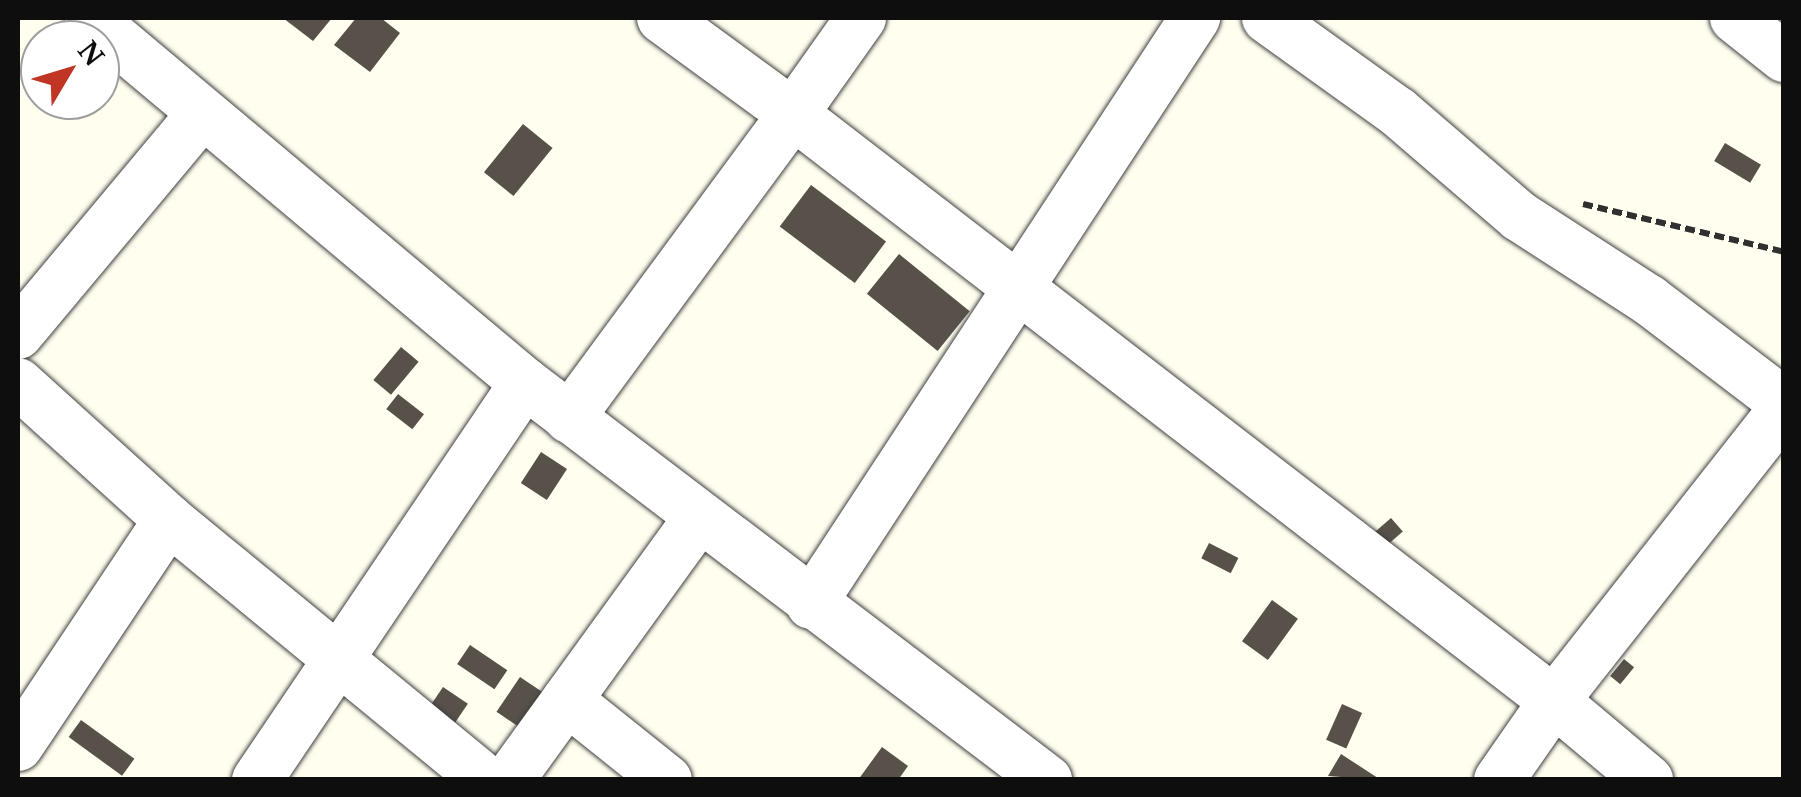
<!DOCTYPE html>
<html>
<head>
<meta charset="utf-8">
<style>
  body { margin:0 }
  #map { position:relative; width:1801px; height:797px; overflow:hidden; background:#fffeef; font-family:"Noto Serif",serif }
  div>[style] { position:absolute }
  .building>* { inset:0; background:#57514a; transform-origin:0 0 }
  .path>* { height:6px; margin-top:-3px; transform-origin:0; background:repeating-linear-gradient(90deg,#303030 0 10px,transparent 0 15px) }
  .roads { filter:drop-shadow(0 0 2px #414141) drop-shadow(0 0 2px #414141) }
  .minor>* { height:50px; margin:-25px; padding:0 25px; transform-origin:25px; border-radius:25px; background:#fff }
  span { translate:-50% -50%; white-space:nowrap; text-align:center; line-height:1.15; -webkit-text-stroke:10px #fff; paint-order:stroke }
  .frame { position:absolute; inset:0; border:20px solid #0e0e0e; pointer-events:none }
  .north { position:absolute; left:20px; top:20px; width:100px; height:100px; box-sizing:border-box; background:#fff; border:2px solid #9f9f9f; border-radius:50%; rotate:52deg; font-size:28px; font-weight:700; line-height:40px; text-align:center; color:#0e0e0e }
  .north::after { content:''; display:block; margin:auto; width:35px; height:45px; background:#c03524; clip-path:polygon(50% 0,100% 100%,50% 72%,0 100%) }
</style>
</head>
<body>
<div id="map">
  <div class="building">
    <i style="clip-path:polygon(283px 18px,332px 18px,313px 41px)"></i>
    <i style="clip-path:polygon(356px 18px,381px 18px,400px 33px,370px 72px,334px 45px)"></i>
    <i style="left:523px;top:124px;width:38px;height:62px;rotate:39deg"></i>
    <i style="left:1725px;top:143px;width:42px;height:21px;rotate:31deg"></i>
    <i style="left:811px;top:185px;width:94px;height:52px;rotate:37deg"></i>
    <i style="left:899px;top:254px;width:91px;height:51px;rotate:39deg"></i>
    <i style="left:401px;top:347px;width:23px;height:43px;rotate:40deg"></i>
    <i style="left:398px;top:394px;width:33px;height:19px;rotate:38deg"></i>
    <i style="left:541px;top:452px;width:31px;height:37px;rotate:33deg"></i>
    <i style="left:1391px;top:518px;width:18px;height:21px;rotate:49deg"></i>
    <i style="left:1209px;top:543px;width:33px;height:17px;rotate:27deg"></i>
    <i style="left:1272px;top:600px;width:32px;height:51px;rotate:36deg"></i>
    <i style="left:470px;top:645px;width:45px;height:23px;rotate:34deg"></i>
    <i style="left:1624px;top:659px;width:13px;height:22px;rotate:39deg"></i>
    <i style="left:520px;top:677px;width:27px;height:42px;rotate:34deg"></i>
    <i style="left:443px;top:687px;width:30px;height:23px;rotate:34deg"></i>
    <i style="left:1342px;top:704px;width:22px;height:39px;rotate:24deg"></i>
    <i style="left:81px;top:720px;width:66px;height:21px;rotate:36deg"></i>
    <i style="clip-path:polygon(882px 747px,908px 766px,898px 780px,858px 780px)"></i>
    <i style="clip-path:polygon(1341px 754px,1381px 780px,1328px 776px)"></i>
  </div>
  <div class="path">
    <i style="left:1583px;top:204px;width:207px;rotate:13.4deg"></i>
  </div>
  <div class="roads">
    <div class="minor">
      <i style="left:90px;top:18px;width:568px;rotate:40deg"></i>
      <i style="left:525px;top:383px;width:656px;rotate:37.25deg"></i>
      <i style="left:662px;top:18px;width:162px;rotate:36.2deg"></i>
      <i style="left:793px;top:114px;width:118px;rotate:-54.7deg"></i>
      <i style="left:1267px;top:18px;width:161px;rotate:35.7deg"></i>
      <i style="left:1398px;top:112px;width:160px;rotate:40.7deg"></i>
      <i style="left:1519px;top:216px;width:155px;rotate:32.9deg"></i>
      <i style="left:1649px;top:300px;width:170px;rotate:37.3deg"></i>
      <i style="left:1735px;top:18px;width:63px;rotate:38.5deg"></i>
      <i style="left:18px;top:334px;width:288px;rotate:-50.1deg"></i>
      <i style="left:18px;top:383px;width:204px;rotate:42.2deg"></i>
      <i style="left:169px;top:520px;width:410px;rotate:39.4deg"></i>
      <i style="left:569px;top:418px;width:378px;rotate:-53.6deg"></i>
      <i style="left:793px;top:114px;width:961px;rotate:37.64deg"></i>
      <i style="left:1554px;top:701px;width:372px;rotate:-51.8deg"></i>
      <i style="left:811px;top:604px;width:701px;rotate:-56.76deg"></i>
      <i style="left:567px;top:700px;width:128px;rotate:38.7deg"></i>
      <i style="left:18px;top:746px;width:272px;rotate:-56.3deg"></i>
      <i style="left:257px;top:780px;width:479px;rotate:-56deg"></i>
      <i style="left:509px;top:780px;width:324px;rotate:-54.1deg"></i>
      <i style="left:1499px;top:780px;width:96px;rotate:-55.2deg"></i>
      <i style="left:1554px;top:701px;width:123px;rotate:40deg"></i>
    </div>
  </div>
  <div class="frame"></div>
  <div class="north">N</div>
</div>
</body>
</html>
